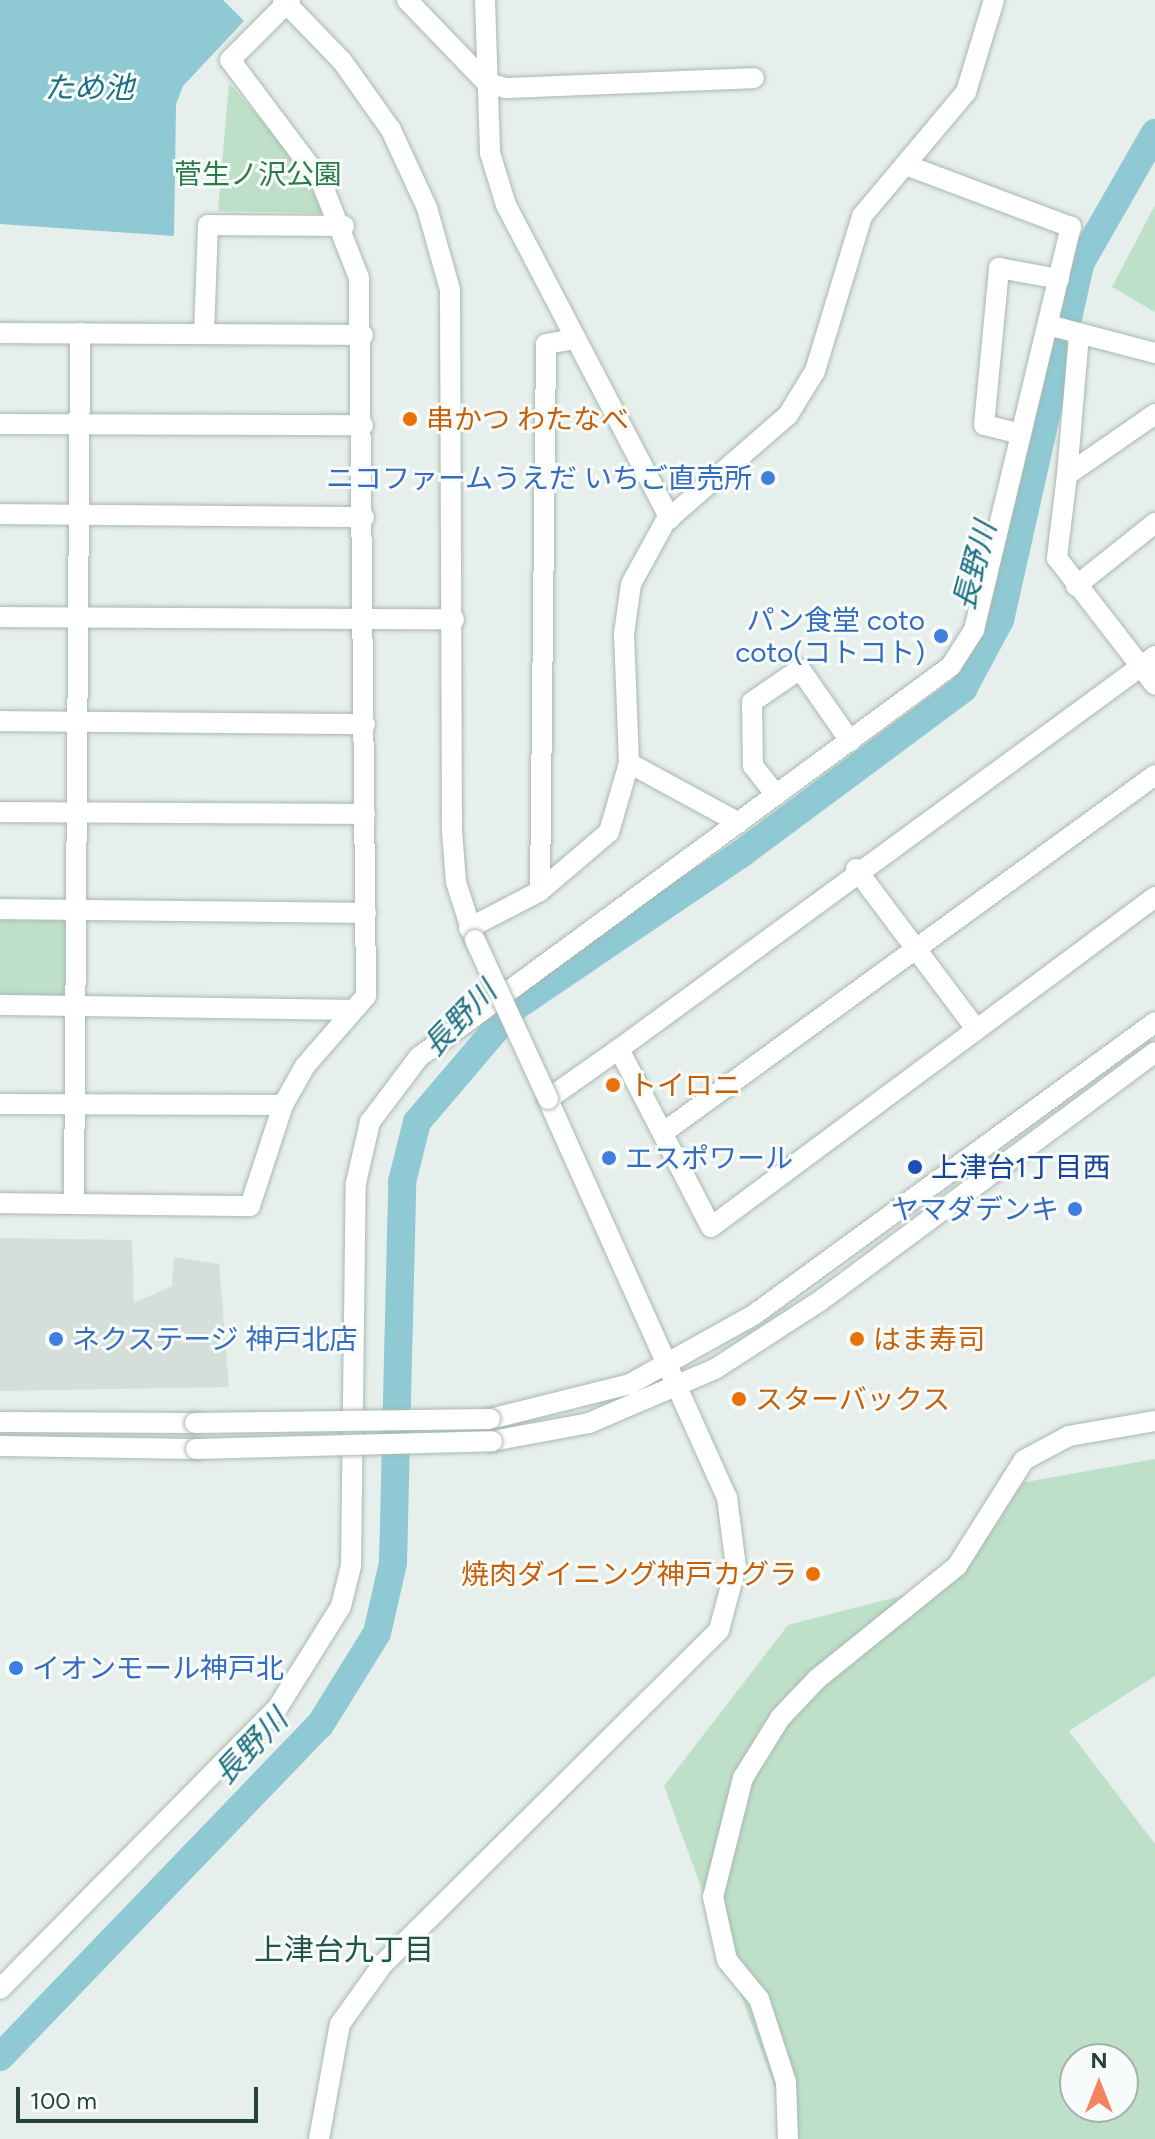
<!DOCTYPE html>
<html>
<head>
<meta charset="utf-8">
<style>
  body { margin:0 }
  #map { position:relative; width:1155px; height:2139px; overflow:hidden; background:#e6efeb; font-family:Figtree,"Noto Sans JP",sans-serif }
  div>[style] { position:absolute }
  .built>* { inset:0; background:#d4dfda }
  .green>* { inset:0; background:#bfe0c8; transform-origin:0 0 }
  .water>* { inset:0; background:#8ec9d4 }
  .river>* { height:28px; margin:-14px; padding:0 14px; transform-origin:14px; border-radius:14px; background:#8ec9d4 }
  .roads { filter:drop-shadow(0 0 2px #a8b8b2) drop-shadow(0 0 2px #a8b8b2) }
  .minor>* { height:20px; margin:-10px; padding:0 10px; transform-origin:10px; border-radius:10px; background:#fff }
  .bridges { filter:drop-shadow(0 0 2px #a8b8b2) drop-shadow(0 0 2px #a8b8b2) }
  .minor-bridge>* { height:20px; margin:-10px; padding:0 10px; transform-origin:10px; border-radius:10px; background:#fff }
  .dots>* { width:22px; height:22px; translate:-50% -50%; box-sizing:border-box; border:4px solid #f7fbf9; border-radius:50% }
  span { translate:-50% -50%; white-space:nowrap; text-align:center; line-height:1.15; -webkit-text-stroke:6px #f7fbf9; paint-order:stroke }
  .park-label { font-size:28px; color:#2d7a4b }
  .food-label { font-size:28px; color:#c56008 }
  .left { translate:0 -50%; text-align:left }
  .right { translate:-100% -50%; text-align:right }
  .shop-label { font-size:28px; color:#366cbe }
  .transit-label { font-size:28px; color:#164399 }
  .water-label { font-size:30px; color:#1c6f80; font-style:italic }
  .neighbourhood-label { font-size:30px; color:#1f5548 }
  .north { position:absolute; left:1059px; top:2043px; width:80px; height:80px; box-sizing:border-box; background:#f7fbf9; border:2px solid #a3b1ad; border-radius:50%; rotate:0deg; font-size:22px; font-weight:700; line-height:32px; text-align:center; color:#24423a }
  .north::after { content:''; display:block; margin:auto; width:28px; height:36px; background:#f4845f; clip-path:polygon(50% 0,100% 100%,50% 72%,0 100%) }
  .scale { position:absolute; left:16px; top:2087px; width:242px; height:36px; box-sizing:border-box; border:4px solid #24423a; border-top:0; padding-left:10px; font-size:24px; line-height:28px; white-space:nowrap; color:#24423a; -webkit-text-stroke:6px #f7fbf9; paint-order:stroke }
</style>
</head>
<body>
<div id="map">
  <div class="built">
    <i style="clip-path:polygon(0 1238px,132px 1240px,134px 1303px,172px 1286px,174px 1257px,219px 1264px,229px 1387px,0 1391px)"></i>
  </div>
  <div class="green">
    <i style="clip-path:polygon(229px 83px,280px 141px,326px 213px,218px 211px)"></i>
    <i style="clip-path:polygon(1155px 205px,1155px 312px,1112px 287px)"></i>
    <i style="left:0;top:915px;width:73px;height:85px;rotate:2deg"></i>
    <i style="clip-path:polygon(evenodd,1155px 1459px,1155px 1676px,1069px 1731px,1155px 1844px,1155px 2139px,779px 2139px,785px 2115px,664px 1786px,788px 1625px,943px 1585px,1014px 1484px,1155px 1459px,1075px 2059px,1123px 2059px,1123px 2107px,1075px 2107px,1075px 2059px)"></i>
  </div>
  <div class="water">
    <i style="clip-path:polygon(0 0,223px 0,244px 21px,183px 86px,176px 104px,174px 236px,0 224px)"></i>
  </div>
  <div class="river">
    <i style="left:0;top:2057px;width:461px;rotate:-46.1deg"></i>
    <i style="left:320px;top:1725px;width:108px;rotate:-58.2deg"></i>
    <i style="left:377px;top:1633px;width:72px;rotate:-77.1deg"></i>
    <i style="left:393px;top:1563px;width:381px;rotate:-88.6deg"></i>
    <i style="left:402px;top:1182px;width:62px;rotate:-76deg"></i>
    <i style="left:417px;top:1122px;width:151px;rotate:-49.6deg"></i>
    <i style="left:515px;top:1007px;width:273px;rotate:-34.1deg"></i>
    <i style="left:741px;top:854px;width:277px;rotate:-36.6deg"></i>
    <i style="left:963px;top:689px;width:78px;rotate:-61.8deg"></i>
    <i style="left:1000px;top:620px;width:367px;rotate:-77.3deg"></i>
    <i style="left:1081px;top:262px;width:149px;rotate:-60.2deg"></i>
  </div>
  <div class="roads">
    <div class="minor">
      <i style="left:283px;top:0;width:85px;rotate:46deg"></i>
      <i style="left:342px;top:61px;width:85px;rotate:54.6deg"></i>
      <i style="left:391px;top:130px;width:86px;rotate:65.2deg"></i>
      <i style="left:427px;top:208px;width:85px;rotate:74.3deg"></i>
      <i style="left:450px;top:290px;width:541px;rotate:89.79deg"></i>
      <i style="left:452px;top:831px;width:51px;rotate:85.5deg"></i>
      <i style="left:456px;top:882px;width:59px;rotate:72.2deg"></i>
      <i style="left:407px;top:0;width:115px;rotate:46.1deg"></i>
      <i style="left:487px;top:83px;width:20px;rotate:15deg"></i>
      <i style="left:506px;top:88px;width:248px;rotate:-2.3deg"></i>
      <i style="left:485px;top:0;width:153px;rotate:88.1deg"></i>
      <i style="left:490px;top:153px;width:54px;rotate:72.9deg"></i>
      <i style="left:506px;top:205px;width:354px;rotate:62.4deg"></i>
      <i style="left:1048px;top:325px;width:111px;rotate:14.7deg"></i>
      <i style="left:0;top:333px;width:363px;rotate:0.3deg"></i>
      <i style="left:204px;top:334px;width:109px;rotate:-87.9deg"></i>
      <i style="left:208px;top:225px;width:136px;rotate:0.4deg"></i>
      <i style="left:1155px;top:414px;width:107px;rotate:145.3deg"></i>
      <i style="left:1067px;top:475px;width:84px;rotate:96.9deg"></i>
      <i style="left:1057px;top:558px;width:160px;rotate:52.3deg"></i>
      <i style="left:0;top:424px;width:363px;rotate:0.2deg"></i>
      <i style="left:1021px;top:434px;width:38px;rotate:-166deg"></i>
      <i style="left:984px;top:425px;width:158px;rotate:-84.5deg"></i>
      <i style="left:999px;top:268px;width:61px;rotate:10.4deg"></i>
      <i style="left:1067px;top:475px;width:142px;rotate:-85.1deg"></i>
      <i style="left:0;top:514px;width:364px;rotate:0.5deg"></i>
      <i style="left:1076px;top:586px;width:101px;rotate:-38.6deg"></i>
      <i style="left:0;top:617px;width:454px;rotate:0.3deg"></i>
      <i style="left:1155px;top:656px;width:665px;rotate:143.75deg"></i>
      <i style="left:619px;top:1049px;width:200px;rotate:62.7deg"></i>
      <i style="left:711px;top:1227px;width:553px;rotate:-36.62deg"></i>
      <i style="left:0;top:721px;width:365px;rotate:0.5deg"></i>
      <i style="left:629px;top:763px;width:125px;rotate:28.6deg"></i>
      <i style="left:776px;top:795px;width:37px;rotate:-128deg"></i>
      <i style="left:753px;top:766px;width:64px;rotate:-90.9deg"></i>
      <i style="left:752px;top:702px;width:58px;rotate:-34.5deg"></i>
      <i style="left:800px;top:669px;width:88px;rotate:55.2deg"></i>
      <i style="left:0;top:812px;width:365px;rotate:0.3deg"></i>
      <i style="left:856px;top:869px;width:201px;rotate:53.1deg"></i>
      <i style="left:540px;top:891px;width:547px;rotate:-89.37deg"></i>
      <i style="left:546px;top:344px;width:27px;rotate:-10deg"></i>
      <i style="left:0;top:909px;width:366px;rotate:0.6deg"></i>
      <i style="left:469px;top:928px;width:80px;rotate:-27.5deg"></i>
      <i style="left:540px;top:891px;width:91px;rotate:-40.5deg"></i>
      <i style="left:609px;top:832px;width:72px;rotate:-73.8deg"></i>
      <i style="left:629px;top:763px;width:129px;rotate:-92.2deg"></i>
      <i style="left:624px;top:634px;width:50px;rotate:-82deg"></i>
      <i style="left:631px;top:584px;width:71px;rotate:-61.3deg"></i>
      <i style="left:665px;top:522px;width:163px;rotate:-41deg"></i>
      <i style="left:788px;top:415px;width:52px;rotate:-58.5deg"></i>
      <i style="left:815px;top:371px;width:162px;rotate:-73.1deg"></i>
      <i style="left:862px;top:216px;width:162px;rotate:-50deg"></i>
      <i style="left:966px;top:92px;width:96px;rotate:-73.1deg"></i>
      <i style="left:0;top:1005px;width:348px;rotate:0.8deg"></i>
      <i style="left:0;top:1104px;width:283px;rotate:0.2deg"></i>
      <i style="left:664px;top:1132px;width:607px;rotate:-36.02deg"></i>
      <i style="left:0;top:1203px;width:250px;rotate:0.7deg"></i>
      <i style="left:250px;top:1206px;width:106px;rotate:-71.9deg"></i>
      <i style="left:283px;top:1105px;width:45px;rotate:-60.6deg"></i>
      <i style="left:305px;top:1066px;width:93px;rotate:-48.9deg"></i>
      <i style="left:366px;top:996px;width:718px;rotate:-90.56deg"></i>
      <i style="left:359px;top:278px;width:104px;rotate:-111.4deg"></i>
      <i style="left:321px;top:181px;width:151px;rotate:-126.9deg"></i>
      <i style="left:230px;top:60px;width:85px;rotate:-45deg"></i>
      <i style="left:74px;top:1203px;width:870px;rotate:-89.6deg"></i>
      <i style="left:490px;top:1419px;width:144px;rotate:-14deg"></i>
      <i style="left:630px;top:1384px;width:143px;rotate:-29.2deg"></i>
      <i style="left:755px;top:1314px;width:495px;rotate:-36.1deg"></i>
      <i style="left:0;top:1422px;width:195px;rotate:0.3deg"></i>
      <i style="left:492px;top:1441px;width:99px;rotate:-10.5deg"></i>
      <i style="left:589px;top:1423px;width:137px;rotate:-23.2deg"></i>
      <i style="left:715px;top:1369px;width:125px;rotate:-32.9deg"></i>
      <i style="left:820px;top:1301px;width:417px;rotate:-36.6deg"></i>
      <i style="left:0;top:1446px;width:196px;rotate:0.9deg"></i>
      <i style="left:0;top:1989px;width:396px;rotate:-45.4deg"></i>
      <i style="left:278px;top:1707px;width:119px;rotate:-58deg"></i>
      <i style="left:341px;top:1606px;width:41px;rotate:-76deg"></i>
      <i style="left:351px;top:1566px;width:383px;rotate:-89.3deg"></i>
      <i style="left:356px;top:1183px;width:63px;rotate:-77.1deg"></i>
      <i style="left:370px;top:1122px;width:81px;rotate:-53deg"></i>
      <i style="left:419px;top:1057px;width:660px;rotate:-36.31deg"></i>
      <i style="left:951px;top:666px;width:43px;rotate:-57.4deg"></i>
      <i style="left:974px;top:630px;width:415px;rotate:-76.5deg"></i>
      <i style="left:1071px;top:227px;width:176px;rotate:-159.4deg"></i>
      <i style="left:319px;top:2139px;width:117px;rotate:-79.7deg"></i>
      <i style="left:340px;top:2024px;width:74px;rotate:-54.4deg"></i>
      <i style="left:383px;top:1964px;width:474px;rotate:-44.8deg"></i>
      <i style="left:719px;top:1630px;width:65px;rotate:-74.9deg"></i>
      <i style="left:736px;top:1567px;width:70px;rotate:-97.4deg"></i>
      <i style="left:727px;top:1498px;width:437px;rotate:-114.2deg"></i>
      <i style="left:548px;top:1099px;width:87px;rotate:-35.2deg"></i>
      <i style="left:788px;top:2139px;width:57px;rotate:-92deg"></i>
      <i style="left:786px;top:2082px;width:87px;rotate:-108deg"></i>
      <i style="left:759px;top:1999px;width:50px;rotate:-129.4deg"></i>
      <i style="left:727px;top:1960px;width:65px;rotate:-102.5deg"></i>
      <i style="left:713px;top:1897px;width:123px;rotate:-75.9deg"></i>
      <i style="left:743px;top:1778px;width:70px;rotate:-58.3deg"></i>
      <i style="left:780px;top:1718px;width:54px;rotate:-46.5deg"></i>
      <i style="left:817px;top:1679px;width:180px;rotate:-38.9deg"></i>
      <i style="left:957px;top:1566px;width:125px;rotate:-57.7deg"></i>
      <i style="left:1024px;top:1460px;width:51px;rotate:-28.1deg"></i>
      <i style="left:1069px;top:1436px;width:87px;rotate:-9.9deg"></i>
    </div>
  </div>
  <div class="bridges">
    <div class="minor-bridge">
      <i style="left:475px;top:940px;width:175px;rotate:65.3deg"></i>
      <i style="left:195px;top:1423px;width:295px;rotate:-0.8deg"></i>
      <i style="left:196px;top:1449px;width:296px;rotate:-1.5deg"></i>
    </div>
  </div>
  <div class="dots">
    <i style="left:410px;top:419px;background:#e8710a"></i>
    <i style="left:768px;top:478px;background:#3f7fe0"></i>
    <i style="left:941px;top:636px;background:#3f7fe0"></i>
    <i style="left:613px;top:1085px;background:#e8710a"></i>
    <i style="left:609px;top:1158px;background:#3f7fe0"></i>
    <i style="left:915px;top:1167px;background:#1a4fb4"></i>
    <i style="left:1075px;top:1209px;background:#3f7fe0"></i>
    <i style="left:56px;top:1339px;background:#3f7fe0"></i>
    <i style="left:857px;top:1339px;background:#e8710a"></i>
    <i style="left:739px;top:1399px;background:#e8710a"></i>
    <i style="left:813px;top:1574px;background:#e8710a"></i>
    <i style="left:16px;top:1668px;background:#3f7fe0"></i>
  </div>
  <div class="park-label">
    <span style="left:258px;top:174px">菅生ノ沢公園</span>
  </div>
  <div class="food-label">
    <span class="left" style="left:426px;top:419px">串かつ わたなべ</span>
    <span class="left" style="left:629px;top:1085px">トイロニ</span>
    <span class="left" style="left:873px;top:1339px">はま寿司</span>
    <span class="left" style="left:755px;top:1399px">スターバックス</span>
    <span class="right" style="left:797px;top:1574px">焼肉ダイニング神戸カグラ</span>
  </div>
  <div class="shop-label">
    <span class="right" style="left:752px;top:478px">ニコファームうえだ いちご直売所</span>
    <span class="right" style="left:925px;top:636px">パン食堂 coto<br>coto(コトコト)</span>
    <span class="left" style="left:625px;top:1158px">エスポワール</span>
    <span class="right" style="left:1059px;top:1209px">ヤマダデンキ</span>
    <span class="left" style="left:72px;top:1339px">ネクステージ 神戸北店</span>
    <span class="left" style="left:32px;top:1668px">イオンモール神戸北</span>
  </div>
  <div class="transit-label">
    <span class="left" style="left:931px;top:1167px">上津台1丁目西</span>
  </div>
  <div class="water-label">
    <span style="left:89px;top:88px">ため池</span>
    <span style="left:975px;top:566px;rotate:-75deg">長野川</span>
    <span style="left:460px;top:1019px;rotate:-46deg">長野川</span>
    <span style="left:251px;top:1747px;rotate:-46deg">長野川</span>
  </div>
  <div class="neighbourhood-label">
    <span style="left:344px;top:1950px">上津台九丁目</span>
  </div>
  <div class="north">N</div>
  <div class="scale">100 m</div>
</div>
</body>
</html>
